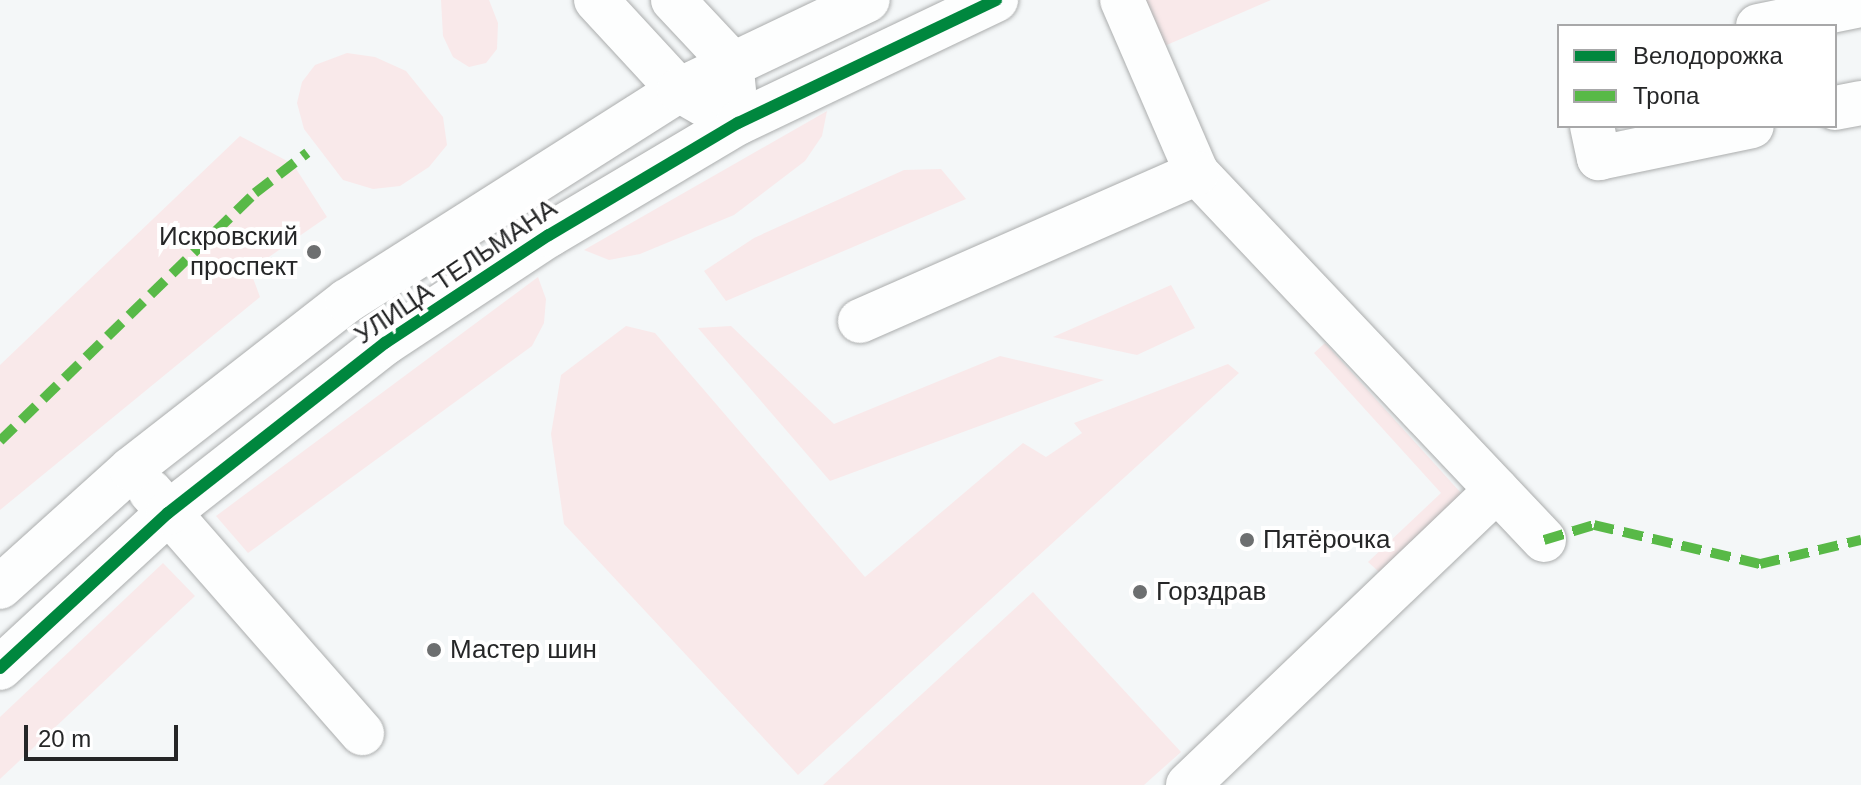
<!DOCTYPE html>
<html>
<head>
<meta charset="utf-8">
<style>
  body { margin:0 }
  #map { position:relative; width:1861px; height:785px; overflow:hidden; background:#f4f7f8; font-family:Helvetica,sans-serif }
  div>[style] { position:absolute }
  .green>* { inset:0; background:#f9e9ea }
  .roads { filter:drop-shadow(0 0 2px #abadad) drop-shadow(0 0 2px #abadad) }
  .minor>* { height:44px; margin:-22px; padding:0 22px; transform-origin:22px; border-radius:22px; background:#fdfefe }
  .quiet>* { height:10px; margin-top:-5px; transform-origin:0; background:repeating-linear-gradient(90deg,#58b947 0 20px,transparent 0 30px) }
  .cycleway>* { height:12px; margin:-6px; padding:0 6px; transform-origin:6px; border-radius:6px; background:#00873e }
  .dots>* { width:22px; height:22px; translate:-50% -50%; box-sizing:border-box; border:4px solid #fff; border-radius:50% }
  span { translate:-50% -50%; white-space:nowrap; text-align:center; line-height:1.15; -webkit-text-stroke:8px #fff; paint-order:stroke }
  .poi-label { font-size:26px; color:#252627 }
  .right { translate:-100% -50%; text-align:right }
  .left { translate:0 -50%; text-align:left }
  .street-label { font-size:26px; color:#252627 }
  .legend { position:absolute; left:1557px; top:24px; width:280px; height:104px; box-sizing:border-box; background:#fff; border:2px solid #a8a8a9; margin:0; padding:10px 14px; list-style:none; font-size:24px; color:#252627 }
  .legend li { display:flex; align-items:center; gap:16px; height:40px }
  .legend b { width:40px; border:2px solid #a8a8a9 }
  .scale { position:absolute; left:24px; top:725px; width:154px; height:36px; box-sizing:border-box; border:4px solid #252627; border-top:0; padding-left:10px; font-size:24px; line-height:28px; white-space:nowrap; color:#252627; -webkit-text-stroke:6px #fff; paint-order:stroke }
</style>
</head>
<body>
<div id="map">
  <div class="green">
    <i style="clip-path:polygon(441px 0,489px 0,498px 23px,497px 49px,486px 63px,469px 67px,453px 57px,443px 36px)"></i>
    <i style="clip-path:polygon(1142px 0,1271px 0,1162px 47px)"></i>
    <i style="clip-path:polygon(347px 53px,375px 57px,406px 71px,443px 117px,447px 145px,429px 167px,400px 186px,373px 189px,343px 180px,304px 129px,297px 103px,302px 82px,315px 65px)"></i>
    <i style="clip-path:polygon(827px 111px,822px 136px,805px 161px,734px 215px,640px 254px,609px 260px,584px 250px)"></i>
    <i style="clip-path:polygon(240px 136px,293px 164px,327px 217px,250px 270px,260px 297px,0 510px,0 365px)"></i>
    <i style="clip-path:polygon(941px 169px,966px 199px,726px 301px,704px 271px,754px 238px,904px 170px)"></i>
    <i style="clip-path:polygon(538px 277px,546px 299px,544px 323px,532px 346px,248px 553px,216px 516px)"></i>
    <i style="clip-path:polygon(1171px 285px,1195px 328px,1137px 355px,1053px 337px)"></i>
    <i style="clip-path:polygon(626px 326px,655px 333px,865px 577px,1023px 443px,1046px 457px,1082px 433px,1074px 423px,1228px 364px,1239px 373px,798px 775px,564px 524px,551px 434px,561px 375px)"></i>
    <i style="clip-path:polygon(731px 326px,834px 424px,1000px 356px,1104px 380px,830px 481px,698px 328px)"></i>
    <i style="clip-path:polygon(1325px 343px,1462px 494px,1379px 572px,1368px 562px,1441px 493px,1314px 353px)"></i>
    <i style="clip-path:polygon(163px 563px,195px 596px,0 779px,0 717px)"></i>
    <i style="clip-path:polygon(1033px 592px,1181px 752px,1144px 785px,823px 785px)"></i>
  </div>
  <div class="roads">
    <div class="minor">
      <i style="left:596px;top:0;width:122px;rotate:47.3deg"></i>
      <i style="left:679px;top:90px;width:28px;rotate:30deg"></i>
      <i style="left:673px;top:0;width:85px;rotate:46.9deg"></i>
      <i style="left:731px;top:62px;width:29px;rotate:84deg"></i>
      <i style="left:1122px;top:0;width:189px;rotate:66.6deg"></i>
      <i style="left:1197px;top:173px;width:505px;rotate:46.6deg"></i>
      <i style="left:1758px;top:26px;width:105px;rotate:-11.5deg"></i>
      <i style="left:1835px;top:108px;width:26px;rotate:-11deg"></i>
      <i style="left:1592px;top:126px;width:33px;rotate:78deg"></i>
      <i style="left:1599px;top:158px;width:156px;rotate:-11.8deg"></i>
      <i style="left:860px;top:321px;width:368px;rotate:-23.7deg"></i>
      <i style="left:150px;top:491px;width:322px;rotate:48.8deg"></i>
      <i style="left:0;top:587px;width:176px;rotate:-42deg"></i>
      <i style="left:131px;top:469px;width:274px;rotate:-37.9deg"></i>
      <i style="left:347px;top:301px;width:393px;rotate:-32.4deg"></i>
      <i style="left:679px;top:90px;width:209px;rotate:-25.5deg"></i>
      <i style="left:0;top:668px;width:229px;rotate:-42.7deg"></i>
      <i style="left:168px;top:513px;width:276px;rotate:-38.1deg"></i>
      <i style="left:385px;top:343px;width:196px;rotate:-33.4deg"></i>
      <i style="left:549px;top:235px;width:220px;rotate:-30.7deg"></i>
      <i style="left:738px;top:123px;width:286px;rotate:-25.5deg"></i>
      <i style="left:1188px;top:785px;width:427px;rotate:-43.7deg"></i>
    </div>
  </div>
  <div class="quiet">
    <i style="left:0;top:441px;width:356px;rotate:-44.2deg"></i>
    <i style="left:255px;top:193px;width:66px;rotate:-37.6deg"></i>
    <i style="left:1544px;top:540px;width:52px;rotate:-16.7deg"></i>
    <i style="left:1594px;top:525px;width:171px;rotate:13.2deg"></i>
    <i style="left:1760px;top:564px;width:104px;rotate:-13.4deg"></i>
  </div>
  <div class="cycleway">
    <i style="left:0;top:668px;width:229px;rotate:-42.7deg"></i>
    <i style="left:168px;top:513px;width:276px;rotate:-38.1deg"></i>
    <i style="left:385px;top:343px;width:196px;rotate:-33.4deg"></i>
    <i style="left:549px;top:235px;width:220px;rotate:-30.7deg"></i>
    <i style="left:738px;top:123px;width:286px;rotate:-25.5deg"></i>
  </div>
  <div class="dots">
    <i style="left:314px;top:252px;background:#6d6f70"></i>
    <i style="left:1247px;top:540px;background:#6d6f70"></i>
    <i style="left:1140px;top:592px;background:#6d6f70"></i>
    <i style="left:434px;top:650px;background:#6d6f70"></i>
  </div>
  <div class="poi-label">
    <span class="right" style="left:298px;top:252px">Искровский<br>проспект</span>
    <span class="left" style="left:1263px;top:540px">Пятёрочка</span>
    <span class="left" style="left:1156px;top:592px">Горздрав</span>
    <span class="left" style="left:450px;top:650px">Мастер шин</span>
  </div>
  <div class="street-label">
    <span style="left:456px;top:272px;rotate:-34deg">УЛИЦА ТЕЛЬМАНА</span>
  </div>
  <ul class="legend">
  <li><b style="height:10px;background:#00873e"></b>Велодорожка</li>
  <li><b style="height:10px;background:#58b947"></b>Тропа</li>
  </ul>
  <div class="scale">20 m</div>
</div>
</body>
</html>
